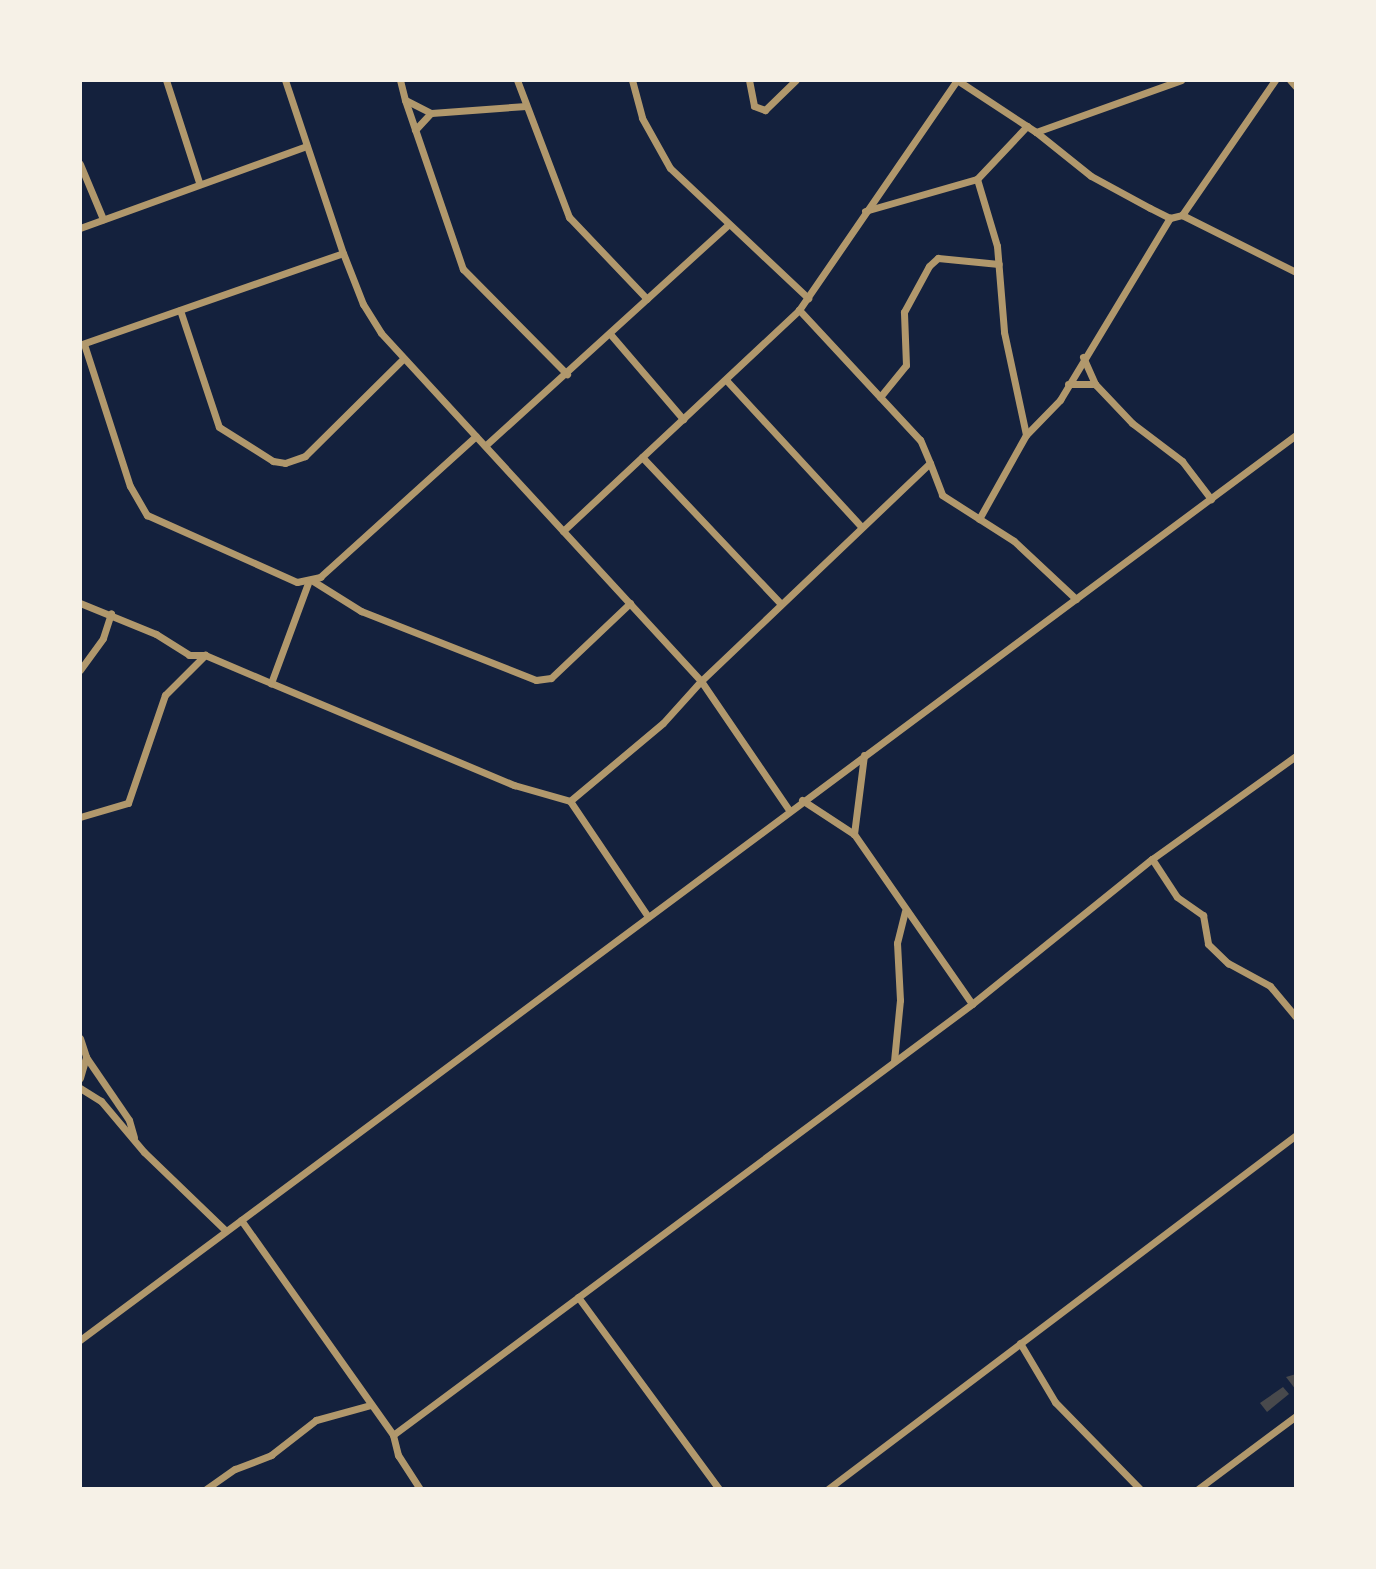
<!DOCTYPE html>
<html>
<head>
<meta charset="utf-8">
<style>
  body { margin:0 }
  #map { position:relative; width:1376px; height:1569px; overflow:hidden; background:#14213d; font-family:Quicksand,sans-serif }
  div>[style] { position:absolute }
  .building>* { inset:0; background:#48494c }
  .minor>* { height:7px; margin:-3.5px; padding:0 3.5px; transform-origin:3.5px; border-radius:3.5px; background:#b1986c }
  span { translate:-50% -50%; white-space:nowrap; text-align:center; line-height:1.15; -webkit-text-stroke:7px #f6f1e7; paint-order:stroke }
  .frame { position:absolute; inset:0; border:82px solid #f6f1e7; pointer-events:none }
</style>
</head>
<body>
<div id="map">
  <div class="building">
    <i style="clip-path:polygon(1296px 1374px,1296px 1390px,1286px 1377px)"></i>
    <i style="clip-path:polygon(1283px 1387px,1289px 1394px,1267px 1412px,1260px 1403px)"></i>
  </div>
  <div class="minor">
    <i style="left:166px;top:80px;width:107px;rotate:72.1deg"></i>
    <i style="left:285px;top:80px;width:182px;rotate:71.5deg"></i>
    <i style="left:343px;top:253px;width:55px;rotate:68.6deg"></i>
    <i style="left:363px;top:304px;width:34px;rotate:58deg"></i>
    <i style="left:381px;top:333px;width:473px;rotate:47.4deg"></i>
    <i style="left:701px;top:681px;width:316px;rotate:-43.6deg"></i>
    <i style="left:930px;top:463px;width:25px;rotate:-113deg"></i>
    <i style="left:920px;top:440px;width:178px;rotate:-132.9deg"></i>
    <i style="left:400px;top:80px;width:21px;rotate:76deg"></i>
    <i style="left:517px;top:80px;width:147px;rotate:69.2deg"></i>
    <i style="left:569px;top:217px;width:113px;rotate:46.4deg"></i>
    <i style="left:632px;top:80px;width:39px;rotate:75deg"></i>
    <i style="left:642px;top:118px;width:57px;rotate:60.8deg"></i>
    <i style="left:670px;top:168px;width:190px;rotate:43.3deg"></i>
    <i style="left:749px;top:80px;width:26px;rotate:79deg"></i>
    <i style="left:754px;top:106px;width:12px;rotate:20deg"></i>
    <i style="left:765px;top:110px;width:43px;rotate:-44.1deg"></i>
    <i style="left:957px;top:80px;width:95px;rotate:33.4deg"></i>
    <i style="left:1036px;top:132px;width:70px;rotate:38.7deg"></i>
    <i style="left:1091px;top:176px;width:67px;rotate:28.5deg"></i>
    <i style="left:1150px;top:208px;width:22px;rotate:27deg"></i>
    <i style="left:1170px;top:218px;width:12px;rotate:-14deg"></i>
    <i style="left:1182px;top:215px;width:127px;rotate:26.6deg"></i>
    <i style="left:1290px;top:80px;width:9px;rotate:49deg"></i>
    <i style="left:526px;top:106px;width:95px;rotate:175.8deg"></i>
    <i style="left:431px;top:113px;width:29px;rotate:-153deg"></i>
    <i style="left:405px;top:100px;width:179px;rotate:71.1deg"></i>
    <i style="left:463px;top:269px;width:148px;rotate:45.3deg"></i>
    <i style="left:415px;top:130px;width:23px;rotate:-47deg"></i>
    <i style="left:1036px;top:132px;width:154px;rotate:-19.7deg"></i>
    <i style="left:80px;top:164px;width:60px;rotate:67.3deg"></i>
    <i style="left:977px;top:179px;width:70px;rotate:73.4deg"></i>
    <i style="left:997px;top:246px;width:86px;rotate:85.3deg"></i>
    <i style="left:1004px;top:332px;width:105px;rotate:77.9deg"></i>
    <i style="left:865px;top:211px;width:116px;rotate:-15.9deg"></i>
    <i style="left:977px;top:179px;width:73px;rotate:-46.7deg"></i>
    <i style="left:1182px;top:215px;width:164px;rotate:-55.4deg"></i>
    <i style="left:80px;top:228px;width:241px;rotate:-19.9deg"></i>
    <i style="left:180px;top:310px;width:123px;rotate:71.6deg"></i>
    <i style="left:219px;top:427px;width:64px;rotate:32.2deg"></i>
    <i style="left:273px;top:461px;width:12px;rotate:9deg"></i>
    <i style="left:285px;top:463px;width:21px;rotate:-19deg"></i>
    <i style="left:305px;top:456px;width:136px;rotate:-44.7deg"></i>
    <i style="left:611px;top:335px;width:111px;rotate:49.4deg"></i>
    <i style="left:82px;top:344px;width:276px;rotate:-19.2deg"></i>
    <i style="left:84px;top:344px;width:149px;rotate:72.1deg"></i>
    <i style="left:130px;top:486px;width:34px;rotate:60deg"></i>
    <i style="left:147px;top:515px;width:164px;rotate:24.1deg"></i>
    <i style="left:297px;top:582px;width:24px;rotate:-12deg"></i>
    <i style="left:320px;top:577px;width:210px;rotate:-42.1deg"></i>
    <i style="left:1083px;top:357px;width:30px;rotate:66deg"></i>
    <i style="left:1095px;top:384px;width:54px;rotate:46.5deg"></i>
    <i style="left:1132px;top:423px;width:63px;rotate:37.2deg"></i>
    <i style="left:1182px;top:461px;width:48px;rotate:52.7deg"></i>
    <i style="left:727px;top:381px;width:197px;rotate:47.3deg"></i>
    <i style="left:1068px;top:384px;width:27px"></i>
    <i style="left:880px;top:397px;width:41px;rotate:-50.9deg"></i>
    <i style="left:906px;top:365px;width:53px;rotate:-92.2deg"></i>
    <i style="left:904px;top:312px;width:52px;rotate:-61.5deg"></i>
    <i style="left:929px;top:266px;width:12px;rotate:-42deg"></i>
    <i style="left:938px;top:258px;width:61px;rotate:5.6deg"></i>
    <i style="left:486px;top:445px;width:326px;rotate:-42.3deg"></i>
    <i style="left:642px;top:457px;width:202px;rotate:46.6deg"></i>
    <i style="left:930px;top:463px;width:34px;rotate:69deg"></i>
    <i style="left:942px;top:495px;width:85px;rotate:32.6deg"></i>
    <i style="left:1014px;top:541px;width:85px;rotate:43.1deg"></i>
    <i style="left:979px;top:519px;width:96px;rotate:-60.8deg"></i>
    <i style="left:1026px;top:435px;width:49px;rotate:-45.8deg"></i>
    <i style="left:1060px;top:400px;width:213px;rotate:-58.9deg"></i>
    <i style="left:563px;top:531px;width:323px;rotate:-43.1deg"></i>
    <i style="left:799px;top:310px;width:279px;rotate:-55.5deg"></i>
    <i style="left:313px;top:581px;width:57px;rotate:32deg"></i>
    <i style="left:361px;top:611px;width:188px;rotate:21.5deg"></i>
    <i style="left:536px;top:680px;width:15px;rotate:-8deg"></i>
    <i style="left:551px;top:678px;width:109px;rotate:-43.5deg"></i>
    <i style="left:308px;top:583px;width:107px;rotate:110.3deg"></i>
    <i style="left:271px;top:683px;width:264px;rotate:22.8deg"></i>
    <i style="left:514px;top:785px;width:58px;rotate:15.9deg"></i>
    <i style="left:570px;top:801px;width:121px;rotate:-40deg"></i>
    <i style="left:663px;top:723px;width:57px;rotate:-47.9deg"></i>
    <i style="left:701px;top:681px;width:156px;rotate:55.7deg"></i>
    <i style="left:80px;top:603px;width:82px;rotate:22.2deg"></i>
    <i style="left:156px;top:634px;width:39px;rotate:32deg"></i>
    <i style="left:189px;top:655px;width:16px"></i>
    <i style="left:205px;top:655px;width:72px;rotate:23deg"></i>
    <i style="left:80px;top:670px;width:39px;rotate:-54deg"></i>
    <i style="left:103px;top:638px;width:26px;rotate:-72deg"></i>
    <i style="left:864px;top:755px;width:80px;rotate:97.2deg"></i>
    <i style="left:854px;top:834px;width:207px;rotate:55.2deg"></i>
    <i style="left:802px;top:800px;width:62px;rotate:33.2deg"></i>
    <i style="left:570px;top:801px;width:138px;rotate:56deg"></i>
    <i style="left:80px;top:817px;width:50px;rotate:-16.3deg"></i>
    <i style="left:128px;top:803px;width:114px;rotate:-71.1deg"></i>
    <i style="left:165px;top:695px;width:57px;rotate:-45deg"></i>
    <i style="left:1152px;top:859px;width:45px;rotate:56.7deg"></i>
    <i style="left:1177px;top:897px;width:32px;rotate:35deg"></i>
    <i style="left:1203px;top:915px;width:29px;rotate:80deg"></i>
    <i style="left:1208px;top:944px;width:28px;rotate:44deg"></i>
    <i style="left:1228px;top:963px;width:48px;rotate:28.7deg"></i>
    <i style="left:1270px;top:986px;width:40px;rotate:50deg"></i>
    <i style="left:80px;top:1038px;width:20px;rotate:72deg"></i>
    <i style="left:86px;top:1057px;width:22px;rotate:106deg"></i>
    <i style="left:86px;top:1057px;width:76px;rotate:55.7deg"></i>
    <i style="left:129px;top:1120px;width:18px;rotate:74deg"></i>
    <i style="left:894px;top:1061px;width:61px;rotate:-84.4deg"></i>
    <i style="left:900px;top:1000px;width:57px;rotate:-93deg"></i>
    <i style="left:897px;top:943px;width:33px;rotate:-76deg"></i>
    <i style="left:80px;top:1088px;width:25px;rotate:32deg"></i>
    <i style="left:101px;top:1101px;width:67px;rotate:49.9deg"></i>
    <i style="left:144px;top:1152px;width:111px;rotate:43.9deg"></i>
    <i style="left:241px;top:1220px;width:263px;rotate:54.7deg"></i>
    <i style="left:393px;top:1435px;width:722px;rotate:-36.66deg"></i>
    <i style="left:972px;top:1004px;width:231px;rotate:-38.9deg"></i>
    <i style="left:1152px;top:859px;width:177px;rotate:-35.6deg"></i>
    <i style="left:578px;top:1297px;width:238px;rotate:53.7deg"></i>
    <i style="left:80px;top:1340px;width:1516px;rotate:-36.66deg"></i>
    <i style="left:1020px;top:1343px;width:69px;rotate:59.3deg"></i>
    <i style="left:1055px;top:1402px;width:122px;rotate:45.7deg"></i>
    <i style="left:393px;top:1435px;width:21px;rotate:76deg"></i>
    <i style="left:398px;top:1455px;width:40px;rotate:57.1deg"></i>
    <i style="left:206px;top:1489px;width:35px;rotate:-35deg"></i>
    <i style="left:235px;top:1469px;width:39px;rotate:-21deg"></i>
    <i style="left:271px;top:1455px;width:57px;rotate:-37.9deg"></i>
    <i style="left:316px;top:1420px;width:57px;rotate:-15.3deg"></i>
    <i style="left:828px;top:1489px;width:587px;rotate:-37.1deg"></i>
    <i style="left:1198px;top:1489px;width:122px;rotate:-36.7deg"></i>
  </div>
  <div class="frame"></div>
</div>
</body>
</html>
